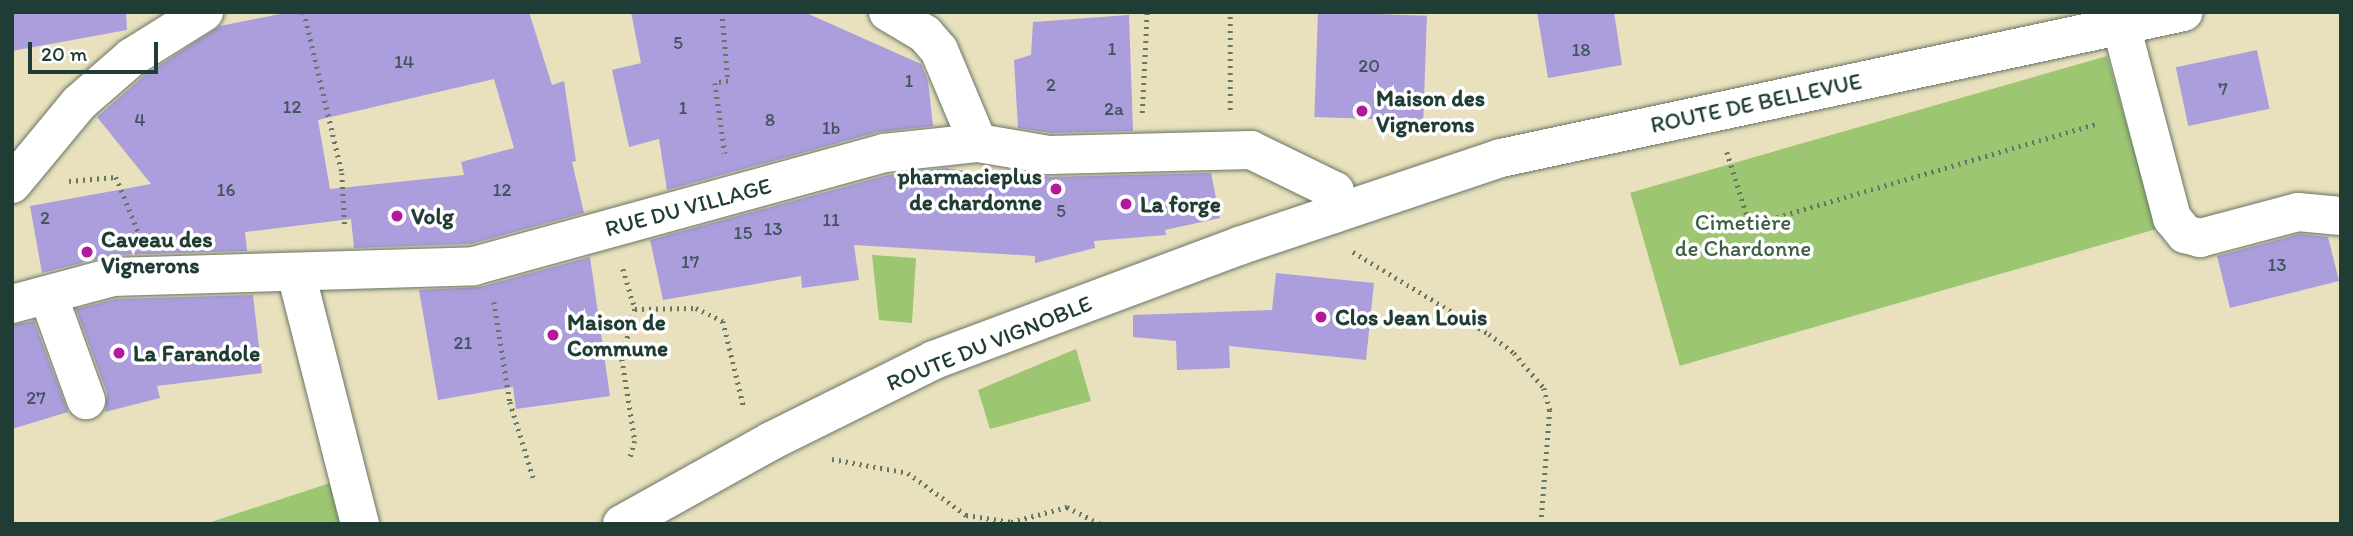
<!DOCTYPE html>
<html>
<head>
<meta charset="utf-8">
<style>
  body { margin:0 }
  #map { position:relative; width:2353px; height:536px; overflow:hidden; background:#e9e0bd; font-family:Itim,sans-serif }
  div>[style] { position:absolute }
  .green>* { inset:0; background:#9cc672; transform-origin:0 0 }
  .building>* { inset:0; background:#ac9edc; transform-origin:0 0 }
  .path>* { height:4.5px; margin-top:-2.25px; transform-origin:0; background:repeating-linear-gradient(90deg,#667664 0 2px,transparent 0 7px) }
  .roads { filter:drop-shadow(0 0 2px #667664) drop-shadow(0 0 2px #667664) }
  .minor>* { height:38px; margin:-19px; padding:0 19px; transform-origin:19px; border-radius:19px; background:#fff }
  .dots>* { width:19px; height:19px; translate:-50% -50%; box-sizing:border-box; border:4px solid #fff; border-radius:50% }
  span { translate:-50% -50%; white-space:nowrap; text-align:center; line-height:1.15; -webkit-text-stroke:7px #fff; paint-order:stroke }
  .number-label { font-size:19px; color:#42555e }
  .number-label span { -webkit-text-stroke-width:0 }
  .poi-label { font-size:23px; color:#1f3d34; font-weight:700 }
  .left { translate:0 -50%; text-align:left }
  .right { translate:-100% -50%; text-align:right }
  .street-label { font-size:23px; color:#1f3d34 }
  .park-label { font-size:23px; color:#3e5f44 }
  .frame { position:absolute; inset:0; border:14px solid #1f3d34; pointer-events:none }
  .scale { position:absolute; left:28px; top:42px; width:130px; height:32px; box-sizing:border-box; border:4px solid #1f3d34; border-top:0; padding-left:9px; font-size:21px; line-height:24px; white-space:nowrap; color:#1f3d34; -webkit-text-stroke:5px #fff; paint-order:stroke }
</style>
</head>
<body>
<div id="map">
  <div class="green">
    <i style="left:2107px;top:56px;width:180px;height:496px;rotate:74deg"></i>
    <i style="clip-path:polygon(872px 255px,916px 258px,912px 323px,879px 320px)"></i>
    <i style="clip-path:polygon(1076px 349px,1091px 401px,990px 429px,978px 390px)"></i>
    <i style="clip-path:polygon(330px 483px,340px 524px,212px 524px,211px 522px)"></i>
  </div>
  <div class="building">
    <i style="clip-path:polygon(12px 12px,126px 12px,127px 30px,12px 51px)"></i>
    <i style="clip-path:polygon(evenodd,290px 12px,529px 12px,552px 85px,564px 81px,576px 161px,572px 162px,584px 213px,471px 244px,354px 248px,351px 219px,245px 232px,247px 251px,112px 255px,42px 273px,30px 206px,151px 184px,97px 117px,145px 75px,220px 26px,290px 12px,494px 79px,514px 148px,461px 162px,464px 175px,330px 189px,318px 120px,494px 79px)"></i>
    <i style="clip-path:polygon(631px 12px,804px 12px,921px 64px,928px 81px,933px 126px,878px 132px,667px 190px,659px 139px,629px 147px,612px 70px,641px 63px)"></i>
    <i style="left:1318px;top:12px;width:109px;height:105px;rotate:2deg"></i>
    <i style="clip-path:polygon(1537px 12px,1614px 12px,1622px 65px,1548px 78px)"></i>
    <i style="clip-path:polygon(1129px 15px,1133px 131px,1051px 133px,1018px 128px,1014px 60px,1031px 55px,1033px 22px)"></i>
    <i style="left:2257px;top:50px;width:60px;height:83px;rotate:78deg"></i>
    <i style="clip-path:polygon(946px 168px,1021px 180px,1020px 172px,1050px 177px,1211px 173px,1220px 218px,1165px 230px,1166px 235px,1094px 241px,1095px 248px,1035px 263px,1035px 256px,854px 245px,859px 280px,802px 288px,801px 276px,663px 300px,650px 240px,888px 175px)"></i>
    <i style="clip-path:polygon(2300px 234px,2328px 237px,2339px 281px,2230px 308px,2217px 256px)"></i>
    <i style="clip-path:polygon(590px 257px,610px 396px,516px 409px,513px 387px,438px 400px,419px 290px,480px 287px)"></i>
    <i style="clip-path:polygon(1276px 273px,1374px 283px,1366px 360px,1229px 346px,1230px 368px,1177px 370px,1176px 341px,1133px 337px,1133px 315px,1272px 310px)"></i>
    <i style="clip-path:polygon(253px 295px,262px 373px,157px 386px,160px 398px,105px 412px,107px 393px,76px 309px,116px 299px)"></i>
    <i style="clip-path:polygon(34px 321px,68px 412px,12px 429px,12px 325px)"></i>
  </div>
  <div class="path">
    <i style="left:304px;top:12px;width:165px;rotate:76.7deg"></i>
    <i style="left:342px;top:173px;width:55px;rotate:86.9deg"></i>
    <i style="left:722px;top:12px;width:69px;rotate:85deg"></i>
    <i style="left:728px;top:81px;width:13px;rotate:171deg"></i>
    <i style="left:715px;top:83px;width:71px;rotate:81.9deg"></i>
    <i style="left:1230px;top:110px;width:98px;rotate:-90deg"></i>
    <i style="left:1142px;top:113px;width:101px;rotate:-87.2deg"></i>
    <i style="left:1727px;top:152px;width:77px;rotate:72.5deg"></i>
    <i style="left:1750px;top:225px;width:363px;rotate:-16.3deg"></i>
    <i style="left:69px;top:181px;width:47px;rotate:-4.9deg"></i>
    <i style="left:116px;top:177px;width:64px;rotate:67.9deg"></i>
    <i style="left:1353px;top:252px;width:159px;rotate:31.1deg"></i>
    <i style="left:1489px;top:334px;width:31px;rotate:37deg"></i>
    <i style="left:1514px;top:353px;width:46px;rotate:49.4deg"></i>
    <i style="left:1544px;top:388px;width:23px;rotate:75deg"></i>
    <i style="left:1550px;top:410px;width:114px;rotate:94.5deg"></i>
    <i style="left:623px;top:269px;width:42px;rotate:73.3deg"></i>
    <i style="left:635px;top:309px;width:52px;rotate:104.6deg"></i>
    <i style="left:622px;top:359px;width:83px;rotate:81deg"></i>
    <i style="left:635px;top:441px;width:19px;rotate:106deg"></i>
    <i style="left:494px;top:302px;width:101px;rotate:80.9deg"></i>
    <i style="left:510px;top:402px;width:82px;rotate:72.9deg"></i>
    <i style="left:635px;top:309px;width:61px;rotate:-0.9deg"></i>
    <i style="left:696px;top:308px;width:30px;rotate:26deg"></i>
    <i style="left:723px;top:321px;width:89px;rotate:76.4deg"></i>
    <i style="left:832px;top:459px;width:77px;rotate:10.4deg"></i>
    <i style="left:908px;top:473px;width:72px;rotate:35.9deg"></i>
    <i style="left:966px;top:515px;width:46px;rotate:8.8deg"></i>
    <i style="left:1011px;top:522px;width:58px;rotate:-15deg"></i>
    <i style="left:1067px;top:507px;width:38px;rotate:27deg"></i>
  </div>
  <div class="roads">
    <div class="minor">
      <i style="left:888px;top:12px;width:43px;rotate:30.7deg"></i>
      <i style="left:925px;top:34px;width:21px;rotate:49deg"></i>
      <i style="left:939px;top:50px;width:101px;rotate:67.2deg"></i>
      <i style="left:2121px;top:25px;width:200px;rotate:75.2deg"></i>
      <i style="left:2172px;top:218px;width:21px;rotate:51deg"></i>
      <i style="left:2185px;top:234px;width:16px;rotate:15deg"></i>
      <i style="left:2200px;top:238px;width:101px;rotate:-14.9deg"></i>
      <i style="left:2298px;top:212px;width:43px;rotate:5.3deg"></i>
      <i style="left:12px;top:184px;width:105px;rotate:-50.4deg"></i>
      <i style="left:79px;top:103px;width:70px;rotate:-41deg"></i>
      <i style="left:132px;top:57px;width:85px;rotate:-32deg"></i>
      <i style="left:296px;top:273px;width:259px;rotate:75.7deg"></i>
      <i style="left:48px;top:295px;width:112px;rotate:70.1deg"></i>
      <i style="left:12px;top:304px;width:105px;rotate:-15deg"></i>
      <i style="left:113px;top:277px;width:361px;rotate:-1.7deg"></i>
      <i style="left:474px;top:266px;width:425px;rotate:-15.4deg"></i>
      <i style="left:884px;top:153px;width:95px;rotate:-6.1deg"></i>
      <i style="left:978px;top:143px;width:72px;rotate:9.6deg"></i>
      <i style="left:1049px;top:155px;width:202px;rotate:-1.4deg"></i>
      <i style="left:1251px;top:150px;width:93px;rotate:26deg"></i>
      <i style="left:1335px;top:191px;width:23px;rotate:92deg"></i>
      <i style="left:622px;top:524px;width:171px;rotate:-29.1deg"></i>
      <i style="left:771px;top:441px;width:182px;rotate:-26.4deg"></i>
      <i style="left:934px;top:360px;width:326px;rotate:-20.5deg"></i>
      <i style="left:1239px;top:246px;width:276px;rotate:-18.6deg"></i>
      <i style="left:1501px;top:158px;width:698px;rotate:-12.07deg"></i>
    </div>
  </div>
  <div class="dots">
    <i style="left:1362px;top:111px;background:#b5179e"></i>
    <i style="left:1056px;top:189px;background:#b5179e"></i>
    <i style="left:1126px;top:204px;background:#b5179e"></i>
    <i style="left:397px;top:216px;background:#b5179e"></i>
    <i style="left:87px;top:252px;background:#b5179e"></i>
    <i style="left:1321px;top:317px;background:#b5179e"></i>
    <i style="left:553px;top:335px;background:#b5179e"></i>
    <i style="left:119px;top:353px;background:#b5179e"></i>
  </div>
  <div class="number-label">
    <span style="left:678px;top:43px">5</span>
    <span style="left:1112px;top:49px">1</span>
    <span style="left:1581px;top:50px">18</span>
    <span style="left:404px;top:62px">14</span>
    <span style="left:1369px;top:66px">20</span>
    <span style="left:909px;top:81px">1</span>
    <span style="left:1051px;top:85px">2</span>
    <span style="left:2223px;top:89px">7</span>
    <span style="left:292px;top:107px">12</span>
    <span style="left:683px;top:108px">1</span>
    <span style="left:1114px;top:109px">2a</span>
    <span style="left:140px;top:120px">4</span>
    <span style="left:770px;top:120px">8</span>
    <span style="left:831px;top:128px">1b</span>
    <span style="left:226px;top:190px">16</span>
    <span style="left:502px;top:190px">12</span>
    <span style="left:1061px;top:211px">5</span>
    <span style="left:45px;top:218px">2</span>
    <span style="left:831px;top:220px">11</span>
    <span style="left:773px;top:229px">13</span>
    <span style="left:743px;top:233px">15</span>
    <span style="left:690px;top:262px">17</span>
    <span style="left:2277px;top:265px">13</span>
    <span style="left:463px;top:343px">21</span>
    <span style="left:36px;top:398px">27</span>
  </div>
  <div class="poi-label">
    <span class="left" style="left:1376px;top:111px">Maison des<br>Vignerons</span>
    <span class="right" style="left:1042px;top:189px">pharmacieplus<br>de chardonne</span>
    <span class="left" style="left:1140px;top:204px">La forge</span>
    <span class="left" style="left:411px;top:216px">Volg</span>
    <span class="left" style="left:101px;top:252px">Caveau des<br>Vignerons</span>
    <span class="left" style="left:1335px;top:317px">Clos Jean Louis</span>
    <span class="left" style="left:567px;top:335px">Maison de<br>Commune</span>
    <span class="left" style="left:133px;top:353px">La Farandole</span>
  </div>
  <div class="street-label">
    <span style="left:1756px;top:103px;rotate:-12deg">ROUTE DE BELLEVUE</span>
    <span style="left:688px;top:207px;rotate:-15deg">RUE DU VILLAGE</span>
    <span style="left:989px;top:343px;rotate:-22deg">ROUTE DU VIGNOBLE</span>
  </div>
  <div class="park-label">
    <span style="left:1743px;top:235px">Cimetière<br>de Chardonne</span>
  </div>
  <div class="frame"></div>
  <div class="scale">20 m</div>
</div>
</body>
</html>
